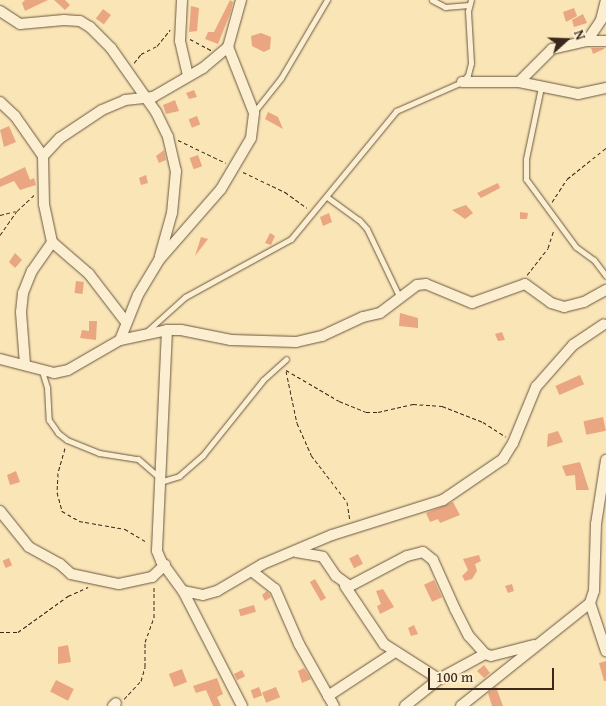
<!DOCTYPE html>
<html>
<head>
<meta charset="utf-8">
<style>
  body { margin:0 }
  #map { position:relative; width:606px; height:706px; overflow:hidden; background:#fae5b6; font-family:"Gentium Book Plus",serif }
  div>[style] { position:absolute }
  .building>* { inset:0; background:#e9a681; transform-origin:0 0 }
  .path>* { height:1px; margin-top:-0.5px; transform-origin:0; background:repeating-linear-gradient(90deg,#39281b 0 4px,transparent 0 6.5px) }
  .roads { filter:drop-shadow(0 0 1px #695742) drop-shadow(0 0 1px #695742) }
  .service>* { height:5px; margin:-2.5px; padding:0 2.5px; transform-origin:2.5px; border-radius:2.5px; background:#fceed0 }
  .minor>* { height:10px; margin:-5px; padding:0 5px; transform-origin:5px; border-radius:5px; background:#fceed0 }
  span { translate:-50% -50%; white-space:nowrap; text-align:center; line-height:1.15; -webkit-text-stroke:4px #fceed0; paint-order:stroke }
  .north { position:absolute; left:541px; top:15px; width:50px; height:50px; -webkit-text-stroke:4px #fceed0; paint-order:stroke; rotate:70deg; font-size:14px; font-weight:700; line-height:20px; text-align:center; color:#39281b }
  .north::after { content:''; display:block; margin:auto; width:18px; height:22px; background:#39281b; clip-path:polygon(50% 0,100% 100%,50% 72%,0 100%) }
  .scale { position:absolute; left:428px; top:668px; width:126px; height:22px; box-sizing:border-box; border:2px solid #39281b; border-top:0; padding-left:6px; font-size:15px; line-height:18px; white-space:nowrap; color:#39281b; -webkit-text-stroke:4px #fceed0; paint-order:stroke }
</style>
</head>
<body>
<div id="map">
  <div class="building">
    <i style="clip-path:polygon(25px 0,48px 0,25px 11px,22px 3px)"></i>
    <i style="clip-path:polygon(54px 0,65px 0,70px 5px,65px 10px)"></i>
    <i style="clip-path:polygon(230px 0,233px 2px,230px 14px,218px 44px,205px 39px,208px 32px,214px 32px)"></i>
    <i style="clip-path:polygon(191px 6px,199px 8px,197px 31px,189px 32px)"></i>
    <i style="clip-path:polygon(574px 8px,577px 16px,566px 22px,563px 12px)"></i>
    <i style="left:103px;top:9px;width:10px;height:12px;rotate:37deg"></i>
    <i style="clip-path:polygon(583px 14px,587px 23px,574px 27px,572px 20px)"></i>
    <i style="clip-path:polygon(261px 33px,271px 37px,270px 49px,264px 52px,252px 46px,251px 36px)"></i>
    <i style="clip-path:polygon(591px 48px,604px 48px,604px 49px,593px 54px)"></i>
    <i style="clip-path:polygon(194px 90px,197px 97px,189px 99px,186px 93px)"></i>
    <i style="clip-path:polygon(175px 100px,179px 111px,166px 114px,163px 105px)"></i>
    <i style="clip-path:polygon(268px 112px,278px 117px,283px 129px,265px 119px)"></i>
    <i style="left:197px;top:116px;width:9px;height:9px;rotate:69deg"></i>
    <i style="clip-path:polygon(9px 126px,16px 142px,4px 147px,0 130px)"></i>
    <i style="clip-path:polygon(164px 150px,166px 160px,159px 163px,156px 156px)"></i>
    <i style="left:198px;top:155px;width:12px;height:9px;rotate:70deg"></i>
    <i style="clip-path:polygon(25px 167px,30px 180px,34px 178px,36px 185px,20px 190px,14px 181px,0 187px,0 179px)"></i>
    <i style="clip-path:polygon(146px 175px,148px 183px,141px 185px,139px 178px)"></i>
    <i style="clip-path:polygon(498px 183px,500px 188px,481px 198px,477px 193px)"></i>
    <i style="clip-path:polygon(466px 205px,473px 213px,465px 219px,452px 210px)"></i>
    <i style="clip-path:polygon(520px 212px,528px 213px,527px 219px,520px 219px)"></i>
    <i style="clip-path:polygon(329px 213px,332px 222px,323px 226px,320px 217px)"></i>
    <i style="clip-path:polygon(270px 233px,275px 236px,271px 245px,265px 243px)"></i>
    <i style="clip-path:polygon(201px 237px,208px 239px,195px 256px)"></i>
    <i style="clip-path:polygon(15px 253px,22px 260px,15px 268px,9px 262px)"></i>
    <i style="left:76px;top:281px;width:8px;height:12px;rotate:7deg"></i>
    <i style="clip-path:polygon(400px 313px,418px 318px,418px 328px,399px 326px)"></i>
    <i style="clip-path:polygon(89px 321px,97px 321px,96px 340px,80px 338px,82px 330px,89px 331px)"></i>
    <i style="clip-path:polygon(502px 332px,505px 340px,498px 341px,495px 334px)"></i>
    <i style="left:580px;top:375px;width:10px;height:27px;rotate:66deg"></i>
    <i style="left:603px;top:417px;width:14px;height:20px;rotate:78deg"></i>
    <i style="clip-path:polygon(558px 431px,563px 442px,547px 447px,548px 434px)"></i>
    <i style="clip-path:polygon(580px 462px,589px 490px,576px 490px,575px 475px,566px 476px,562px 466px)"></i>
    <i style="clip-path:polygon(16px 471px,20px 482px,10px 485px,7px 475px)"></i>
    <i style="clip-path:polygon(453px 502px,460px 515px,440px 523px,438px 519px,430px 522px,426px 513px)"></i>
    <i style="left:358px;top:554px;width:11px;height:10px;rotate:63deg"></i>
    <i style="clip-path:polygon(479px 555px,481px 561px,475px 564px,477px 571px,472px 579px,465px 581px,462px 576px,468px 570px,463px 559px)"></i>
    <i style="left:9px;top:558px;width:8px;height:7px;rotate:67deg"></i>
    <i style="left:315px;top:579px;width:22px;height:6px;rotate:60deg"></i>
    <i style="left:434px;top:580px;width:19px;height:11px;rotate:65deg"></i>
    <i style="clip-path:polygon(512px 584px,514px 591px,508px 593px,505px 586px)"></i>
    <i style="clip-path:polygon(383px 589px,394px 607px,380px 614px,377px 606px,381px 604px,376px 591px)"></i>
    <i style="clip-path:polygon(267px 591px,271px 597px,265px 601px,262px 595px)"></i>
    <i style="left:254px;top:605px;width:7px;height:16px;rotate:74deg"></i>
    <i style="clip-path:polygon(414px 625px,418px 634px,411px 636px,408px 628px)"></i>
    <i style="clip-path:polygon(68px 645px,71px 662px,58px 664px,58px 647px)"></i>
    <i style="clip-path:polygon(606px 661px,606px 681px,604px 681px,599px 663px)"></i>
    <i style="clip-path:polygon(484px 665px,490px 673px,484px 678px,477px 671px)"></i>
    <i style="clip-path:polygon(304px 668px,311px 679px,302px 683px,298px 671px)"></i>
    <i style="left:182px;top:669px;width:14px;height:14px;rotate:69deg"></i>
    <i style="left:242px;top:670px;width:7px;height:9px;rotate:63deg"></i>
    <i style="clip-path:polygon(217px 678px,223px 694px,217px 697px,221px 706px,213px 706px,206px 690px,196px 693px,193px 686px)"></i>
    <i style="left:56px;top:680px;width:20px;height:13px;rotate:27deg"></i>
    <i style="left:259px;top:687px;width:9px;height:9px;rotate:69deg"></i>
    <i style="left:276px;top:687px;width:11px;height:15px;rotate:68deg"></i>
    <i style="clip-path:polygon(496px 687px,503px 706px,492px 706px,488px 693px)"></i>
  </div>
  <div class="path">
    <i style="left:190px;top:39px;width:24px;rotate:28deg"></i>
    <i style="left:134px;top:63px;width:11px;rotate:-52deg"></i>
    <i style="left:141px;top:54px;width:18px;rotate:-27deg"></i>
    <i style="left:157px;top:46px;width:21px;rotate:-51deg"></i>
    <i style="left:178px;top:140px;width:53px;rotate:25.6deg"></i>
    <i style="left:243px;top:172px;width:47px;rotate:25.5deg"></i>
    <i style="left:285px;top:192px;width:27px;rotate:36deg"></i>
    <i style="left:552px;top:202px;width:27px;rotate:-57deg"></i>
    <i style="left:567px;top:179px;width:50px;rotate:-38.5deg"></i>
    <i style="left:0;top:215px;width:16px;rotate:-14deg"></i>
    <i style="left:0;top:235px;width:29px;rotate:-55deg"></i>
    <i style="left:17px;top:211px;width:25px;rotate:-43deg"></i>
    <i style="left:527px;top:275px;width:34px;rotate:-52deg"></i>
    <i style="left:548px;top:248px;width:19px;rotate:-72deg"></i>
    <i style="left:286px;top:370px;width:61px;rotate:30.3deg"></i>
    <i style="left:339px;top:401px;width:29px;rotate:22deg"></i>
    <i style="left:366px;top:412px;width:12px"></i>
    <i style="left:378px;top:412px;width:36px;rotate:-13deg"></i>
    <i style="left:413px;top:404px;width:29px;rotate:4deg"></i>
    <i style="left:442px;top:406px;width:44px;rotate:21.3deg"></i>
    <i style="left:483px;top:422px;width:27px;rotate:33deg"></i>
    <i style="left:286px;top:371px;width:53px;rotate:78.1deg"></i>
    <i style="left:297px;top:423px;width:35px;rotate:66deg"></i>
    <i style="left:311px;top:455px;width:59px;rotate:52.5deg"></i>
    <i style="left:347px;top:502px;width:18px;rotate:81deg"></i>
    <i style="left:65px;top:448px;width:26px;rotate:106deg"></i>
    <i style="left:58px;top:473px;width:19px;rotate:93deg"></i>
    <i style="left:57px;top:492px;width:20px;rotate:75deg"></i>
    <i style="left:62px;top:511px;width:20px;rotate:30deg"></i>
    <i style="left:79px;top:521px;width:47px;rotate:9.9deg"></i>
    <i style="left:125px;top:529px;width:26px;rotate:31deg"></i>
    <i style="left:0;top:632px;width:18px"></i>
    <i style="left:18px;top:632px;width:62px;rotate:-35.8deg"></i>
    <i style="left:68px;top:596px;width:22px;rotate:-24deg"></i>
    <i style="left:124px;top:699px;width:25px;rotate:-47deg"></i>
    <i style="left:141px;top:681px;width:15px;rotate:-74deg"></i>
    <i style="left:145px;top:667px;width:25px;rotate:-90deg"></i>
    <i style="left:145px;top:642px;width:27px;rotate:-70deg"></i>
    <i style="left:154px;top:617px;width:30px;rotate:-90deg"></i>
  </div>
  <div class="roads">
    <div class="service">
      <i style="left:432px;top:0;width:15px;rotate:28deg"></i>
      <i style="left:445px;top:7px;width:24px;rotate:-5deg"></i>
      <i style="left:541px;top:87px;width:74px;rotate:101.8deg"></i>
      <i style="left:526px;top:159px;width:20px;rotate:90deg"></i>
      <i style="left:526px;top:179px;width:84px;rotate:53.7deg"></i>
      <i style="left:576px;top:247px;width:22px;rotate:36deg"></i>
      <i style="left:594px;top:260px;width:20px;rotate:53deg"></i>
      <i style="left:254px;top:112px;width:43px;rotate:-51.5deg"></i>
      <i style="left:281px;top:78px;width:91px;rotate:-59.5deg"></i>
      <i style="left:327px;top:197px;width:39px;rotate:36deg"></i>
      <i style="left:359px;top:220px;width:12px;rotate:48deg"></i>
      <i style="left:367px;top:229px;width:74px;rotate:64.5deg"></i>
      <i style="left:145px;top:333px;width:54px;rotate:-42deg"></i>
      <i style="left:185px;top:297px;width:121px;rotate:-28.7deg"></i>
      <i style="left:291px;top:239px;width:166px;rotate:-50.6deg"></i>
      <i style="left:396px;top:111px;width:72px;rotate:-23.7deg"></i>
      <i style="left:462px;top:82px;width:9px;rotate:-49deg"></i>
      <i style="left:468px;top:75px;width:12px;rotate:-76deg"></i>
      <i style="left:471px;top:63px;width:52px;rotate:-93.3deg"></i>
      <i style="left:468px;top:11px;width:11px;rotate:-75deg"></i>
      <i style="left:42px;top:371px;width:17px;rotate:73deg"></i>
      <i style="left:47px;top:387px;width:33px;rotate:87deg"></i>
      <i style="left:49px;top:420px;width:16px;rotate:55deg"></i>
      <i style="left:58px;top:433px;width:11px;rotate:38deg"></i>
      <i style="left:67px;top:440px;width:35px;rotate:22deg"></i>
      <i style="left:99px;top:453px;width:39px;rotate:9deg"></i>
      <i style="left:138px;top:459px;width:33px;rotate:41deg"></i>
      <i style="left:163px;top:481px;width:17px;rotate:-17deg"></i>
      <i style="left:179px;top:476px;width:32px;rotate:-41deg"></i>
      <i style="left:203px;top:455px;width:96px;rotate:-51.3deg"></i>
      <i style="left:263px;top:380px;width:31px;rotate:-42deg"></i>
    </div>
    <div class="minor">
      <i style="left:182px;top:0;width:41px;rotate:92.8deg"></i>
      <i style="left:180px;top:41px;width:35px;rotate:77deg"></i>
      <i style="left:0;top:11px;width:24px;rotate:33deg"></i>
      <i style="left:20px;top:24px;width:44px;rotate:-5.2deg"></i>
      <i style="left:64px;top:20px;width:16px;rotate:4deg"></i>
      <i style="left:80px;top:21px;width:12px;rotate:31deg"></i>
      <i style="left:90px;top:27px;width:30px;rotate:45deg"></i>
      <i style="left:111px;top:48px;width:78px;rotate:54.9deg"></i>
      <i style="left:156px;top:112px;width:28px;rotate:64deg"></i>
      <i style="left:168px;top:137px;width:35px;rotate:77deg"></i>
      <i style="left:176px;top:171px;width:42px;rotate:95.4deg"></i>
      <i style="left:172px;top:213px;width:45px;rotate:105.6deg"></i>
      <i style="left:587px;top:41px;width:25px;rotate:-56deg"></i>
      <i style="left:601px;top:20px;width:21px;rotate:-76deg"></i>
      <i style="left:462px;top:82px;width:57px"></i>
      <i style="left:519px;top:82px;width:60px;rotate:11.5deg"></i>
      <i style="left:578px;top:94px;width:29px;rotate:-12deg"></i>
      <i style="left:519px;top:82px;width:47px;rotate:-45deg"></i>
      <i style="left:552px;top:49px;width:36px;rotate:-13deg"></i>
      <i style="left:587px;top:41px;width:19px"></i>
      <i style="left:0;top:102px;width:21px;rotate:43deg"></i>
      <i style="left:15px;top:116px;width:49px;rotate:55deg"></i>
      <i style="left:52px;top:242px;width:49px;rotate:40.9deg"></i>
      <i style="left:89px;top:274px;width:61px;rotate:52.4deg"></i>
      <i style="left:167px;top:330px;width:221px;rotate:92.6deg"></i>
      <i style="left:157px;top:551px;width:11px;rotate:68deg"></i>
      <i style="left:161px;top:561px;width:37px;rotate:54deg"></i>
      <i style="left:183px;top:591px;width:129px;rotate:62.8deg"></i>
      <i style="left:120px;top:340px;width:48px;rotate:-68.2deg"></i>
      <i style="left:138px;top:295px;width:41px;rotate:-59deg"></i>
      <i style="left:159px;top:260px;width:94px;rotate:-48.9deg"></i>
      <i style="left:221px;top:189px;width:59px;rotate:-59.5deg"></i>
      <i style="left:251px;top:138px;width:25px;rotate:-83deg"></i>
      <i style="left:254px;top:113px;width:71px;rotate:-111.5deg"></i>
      <i style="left:228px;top:47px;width:49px;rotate:-74.5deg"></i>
      <i style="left:0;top:359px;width:56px;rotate:14.5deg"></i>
      <i style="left:54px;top:373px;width:14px;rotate:-12deg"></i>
      <i style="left:68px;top:370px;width:60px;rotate:-30deg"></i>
      <i style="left:120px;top:340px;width:48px;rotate:-12deg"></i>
      <i style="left:167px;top:330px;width:14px"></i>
      <i style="left:181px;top:330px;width:51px;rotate:11.3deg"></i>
      <i style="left:231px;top:340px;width:65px;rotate:1.8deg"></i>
      <i style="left:296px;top:342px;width:27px;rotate:-13deg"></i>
      <i style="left:322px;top:336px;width:45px;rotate:-24.9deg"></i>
      <i style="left:363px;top:317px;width:17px;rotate:-13deg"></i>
      <i style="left:380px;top:313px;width:46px;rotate:-37.1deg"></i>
      <i style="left:417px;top:285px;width:9px;rotate:-6deg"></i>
      <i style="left:426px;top:284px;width:50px;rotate:22.4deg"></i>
      <i style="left:472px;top:303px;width:56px;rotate:-19.7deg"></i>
      <i style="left:525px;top:284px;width:32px;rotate:36deg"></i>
      <i style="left:551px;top:303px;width:14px;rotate:17deg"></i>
      <i style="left:564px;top:307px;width:21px;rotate:-14deg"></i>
      <i style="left:584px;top:302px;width:25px;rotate:-29deg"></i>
      <i style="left:25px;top:364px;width:52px;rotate:-94.4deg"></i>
      <i style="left:21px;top:312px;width:19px;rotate:-84deg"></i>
      <i style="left:23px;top:293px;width:24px;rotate:-68deg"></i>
      <i style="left:32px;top:271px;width:35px;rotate:-55deg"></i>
      <i style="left:52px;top:242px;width:39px;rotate:-102deg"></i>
      <i style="left:44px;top:204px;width:48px;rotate:-91.2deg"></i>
      <i style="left:43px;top:156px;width:25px;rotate:-47deg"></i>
      <i style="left:60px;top:138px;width:50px;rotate:-33.7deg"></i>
      <i style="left:102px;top:110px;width:25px;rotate:-23deg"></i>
      <i style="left:125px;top:100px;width:28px;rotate:-6deg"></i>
      <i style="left:153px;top:97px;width:58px;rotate:-30.1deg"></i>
      <i style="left:203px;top:68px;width:33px;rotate:-40deg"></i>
      <i style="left:0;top:511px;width:46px;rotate:51.1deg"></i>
      <i style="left:29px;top:547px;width:35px;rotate:29deg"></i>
      <i style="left:60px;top:564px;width:15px;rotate:42deg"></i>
      <i style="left:71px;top:574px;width:49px;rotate:11.8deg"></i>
      <i style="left:119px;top:584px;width:34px;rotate:-12deg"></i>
      <i style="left:152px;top:577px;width:18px;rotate:-43deg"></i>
      <i style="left:296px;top:552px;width:27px;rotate:10deg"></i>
      <i style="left:323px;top:557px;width:23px;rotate:56deg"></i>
      <i style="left:336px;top:576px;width:17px;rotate:36deg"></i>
      <i style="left:350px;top:586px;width:64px;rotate:-27.8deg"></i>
      <i style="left:407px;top:556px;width:16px;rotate:-14deg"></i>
      <i style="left:423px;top:552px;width:13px;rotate:39deg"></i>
      <i style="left:433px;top:560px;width:54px;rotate:65.8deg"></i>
      <i style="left:455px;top:609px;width:30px;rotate:63deg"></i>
      <i style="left:469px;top:636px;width:24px;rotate:48deg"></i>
      <i style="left:485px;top:654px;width:6px;rotate:18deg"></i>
      <i style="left:491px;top:656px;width:44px;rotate:-14.3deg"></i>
      <i style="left:253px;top:572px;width:28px;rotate:38deg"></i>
      <i style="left:275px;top:589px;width:60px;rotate:66.4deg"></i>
      <i style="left:299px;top:644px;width:71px;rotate:60.6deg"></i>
      <i style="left:345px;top:586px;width:70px;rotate:56.1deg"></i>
      <i style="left:384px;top:644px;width:65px;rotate:32.5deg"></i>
      <i style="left:183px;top:591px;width:20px;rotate:11deg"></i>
      <i style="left:203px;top:595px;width:15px;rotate:-16deg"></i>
      <i style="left:217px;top:591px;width:53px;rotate:-30.4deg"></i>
      <i style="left:263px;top:564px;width:75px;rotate:-22.8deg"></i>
      <i style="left:332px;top:535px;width:116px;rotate:-17.5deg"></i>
      <i style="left:443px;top:500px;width:73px;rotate:-34.3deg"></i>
      <i style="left:503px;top:459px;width:19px;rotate:-58deg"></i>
      <i style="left:513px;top:443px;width:61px;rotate:-67.7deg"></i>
      <i style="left:536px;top:387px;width:56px;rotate:-48.6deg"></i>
      <i style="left:573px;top:345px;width:37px;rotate:-34deg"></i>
      <i style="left:590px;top:603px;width:51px;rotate:71.6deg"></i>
      <i style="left:328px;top:696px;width:80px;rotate:-33.3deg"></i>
      <i style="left:113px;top:706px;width:4px;rotate:-45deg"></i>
      <i style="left:405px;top:706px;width:43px;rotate:-38.5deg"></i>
      <i style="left:439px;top:679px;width:52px;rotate:-28.5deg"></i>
      <i style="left:461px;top:706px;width:165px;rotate:-38.6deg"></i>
      <i style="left:590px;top:603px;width:13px;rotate:-72deg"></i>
      <i style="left:594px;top:591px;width:67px;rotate:-88.3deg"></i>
      <i style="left:596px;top:524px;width:65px;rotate:-81.1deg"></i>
    </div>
  </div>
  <div class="north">N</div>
  <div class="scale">100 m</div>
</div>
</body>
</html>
